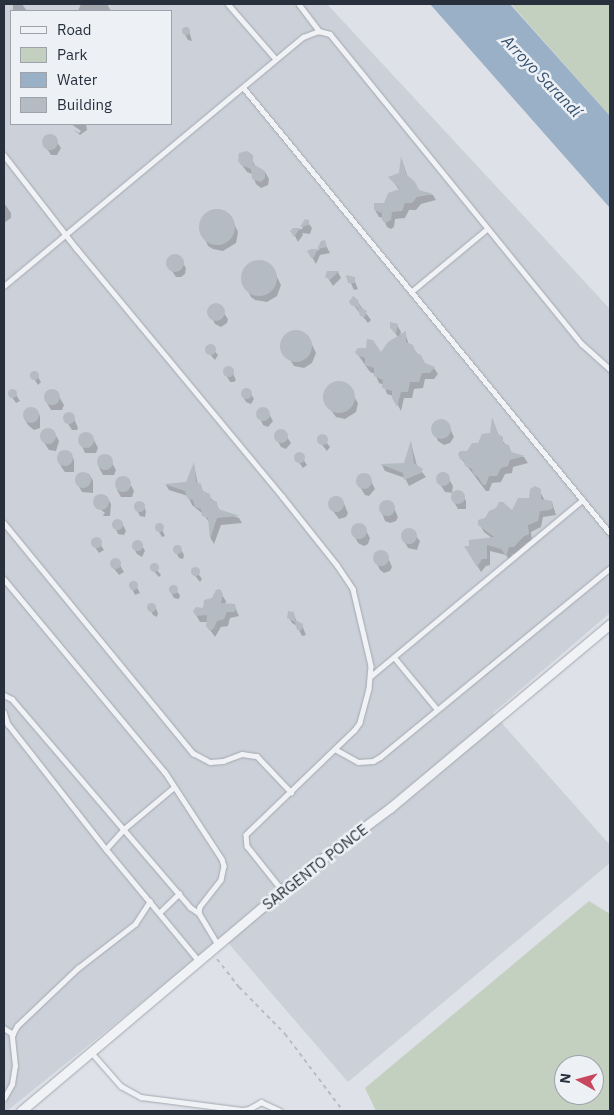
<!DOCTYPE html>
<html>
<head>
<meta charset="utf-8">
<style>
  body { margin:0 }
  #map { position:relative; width:614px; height:1115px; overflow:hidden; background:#dee1e7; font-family:"IBM Plex Sans",sans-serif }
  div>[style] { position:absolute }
  .built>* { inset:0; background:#ccd1d9 }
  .green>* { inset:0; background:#c4d0bf }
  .water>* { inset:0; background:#99b0c6 }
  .shadow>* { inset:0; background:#0003 }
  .building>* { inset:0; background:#b5bbc3 }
  .round { border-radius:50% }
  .path>* { height:2px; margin-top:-1px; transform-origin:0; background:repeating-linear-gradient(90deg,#b8bcc1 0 4px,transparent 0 8px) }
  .roads { filter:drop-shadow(0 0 1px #a4a8b1) drop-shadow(0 0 1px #a4a8b1) }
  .lane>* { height:4.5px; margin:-2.25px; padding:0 2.25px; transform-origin:2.25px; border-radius:2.25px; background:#f0f2f5 }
  .street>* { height:9px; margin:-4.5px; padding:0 4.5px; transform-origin:4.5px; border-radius:4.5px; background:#f0f2f5 }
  span { translate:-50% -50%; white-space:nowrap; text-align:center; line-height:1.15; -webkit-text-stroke:5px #edf0f4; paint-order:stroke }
  .street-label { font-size:15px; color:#28303d }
  .water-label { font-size:16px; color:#33506f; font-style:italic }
  .frame { position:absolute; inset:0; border:5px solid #28303d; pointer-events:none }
  .legend { position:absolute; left:10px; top:10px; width:162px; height:115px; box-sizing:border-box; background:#edf0f4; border:1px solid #9ea3ab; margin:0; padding:6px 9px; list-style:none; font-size:15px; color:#28303d }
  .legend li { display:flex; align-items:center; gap:10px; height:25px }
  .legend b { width:25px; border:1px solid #9ea3ab }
  .north { position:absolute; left:554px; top:1055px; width:50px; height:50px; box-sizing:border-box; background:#edf0f4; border:1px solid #9ea3ab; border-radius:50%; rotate:277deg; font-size:14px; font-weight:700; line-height:20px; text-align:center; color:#28303d }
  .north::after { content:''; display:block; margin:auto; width:18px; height:22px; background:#c8465e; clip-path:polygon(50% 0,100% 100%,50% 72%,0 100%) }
</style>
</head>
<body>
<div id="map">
  <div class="built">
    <i style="clip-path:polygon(evenodd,4px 4px,327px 4px,610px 309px,610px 613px,493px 713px,610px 845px,610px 863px,348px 1082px,223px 937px,7px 1111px,4px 1111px,4px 4px,11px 11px,171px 11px,171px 124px,11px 124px,11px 11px)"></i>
  </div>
  <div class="green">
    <i style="clip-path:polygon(511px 4px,610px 4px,610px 116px)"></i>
    <i style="clip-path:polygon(evenodd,589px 901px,610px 914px,610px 1111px,376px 1111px,365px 1088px,589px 901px,564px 1065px,594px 1065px,594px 1095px,564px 1095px,564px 1065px)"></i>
  </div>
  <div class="water">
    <i style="clip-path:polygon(430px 4px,510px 4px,610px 116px,610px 208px)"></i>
  </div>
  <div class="shadow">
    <i style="clip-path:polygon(22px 4px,27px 11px,13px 11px,13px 5px)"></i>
    <i style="clip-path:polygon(81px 4px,107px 4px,111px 11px,78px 11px)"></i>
    <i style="clip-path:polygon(185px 29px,189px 31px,192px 41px,188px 40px,183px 31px)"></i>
    <i style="clip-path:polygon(71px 124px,86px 124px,87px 130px,80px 135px,73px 129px,79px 133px,81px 131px)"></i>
    <i style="clip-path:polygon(49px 135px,53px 136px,61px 148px,57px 155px,51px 155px,43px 142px)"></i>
    <i style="clip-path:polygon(250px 154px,255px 166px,265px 172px,269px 179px,268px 185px,261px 188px,256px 184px,252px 174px,247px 172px,239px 161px)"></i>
    <i style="clip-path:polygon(402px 160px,408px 178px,421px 192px,433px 195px,436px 200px,421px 204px,416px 210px,409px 210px,405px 218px,395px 219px,394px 227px,391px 229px,387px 227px,383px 218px,379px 217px,375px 210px,385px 205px,400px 191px,390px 177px,400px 174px)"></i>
    <i style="clip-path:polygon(4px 203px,11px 213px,11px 218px,4px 223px)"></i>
    <i style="clip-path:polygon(214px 210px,226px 212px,230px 215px,238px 232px,236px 243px,223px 251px,213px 249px,208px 246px,200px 227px,204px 216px)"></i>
    <i style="clip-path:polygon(306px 220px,312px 228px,310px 234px,302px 233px,303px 235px,298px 242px,292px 230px,302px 229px)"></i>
    <i style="clip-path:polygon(321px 242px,324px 242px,330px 253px,320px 255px,316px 264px,309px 252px,319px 250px)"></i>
    <i style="clip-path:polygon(173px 256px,178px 256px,186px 268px,185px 274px,181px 277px,176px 277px,168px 265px,168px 259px)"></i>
    <i style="clip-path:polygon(257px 261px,268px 263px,272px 267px,281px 285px,277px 296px,267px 302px,255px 300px,251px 297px,242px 280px,244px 269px)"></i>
    <i style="clip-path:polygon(338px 272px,341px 278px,333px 286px,326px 275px)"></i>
    <i style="clip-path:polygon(348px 277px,353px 277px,358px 289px,354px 290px)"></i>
    <i style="clip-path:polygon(357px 301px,371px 320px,368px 323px,351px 302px)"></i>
    <i style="clip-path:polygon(215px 305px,219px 306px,228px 319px,227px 323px,221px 327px,215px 324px,209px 312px,210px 307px)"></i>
    <i style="clip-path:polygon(397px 325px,401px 332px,400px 336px,405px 333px,409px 345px,412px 346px,425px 365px,434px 368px,438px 374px,434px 379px,425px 379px,423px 388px,414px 389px,412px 398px,404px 398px,401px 411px,393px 396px,387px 394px,384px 385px,379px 383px,375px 374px,370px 372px,356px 352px,381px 354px,398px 337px,391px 328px)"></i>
    <i style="clip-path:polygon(295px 331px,308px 336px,316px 353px,312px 363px,304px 368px,294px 366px,282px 347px,286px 335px)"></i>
    <i style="clip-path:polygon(209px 345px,218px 355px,215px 360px,206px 350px)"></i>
    <i style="clip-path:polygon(230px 367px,236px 380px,234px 382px,230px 382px,226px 375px,225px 369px)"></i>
    <i style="clip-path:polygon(35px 372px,41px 382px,38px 385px,31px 374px)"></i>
    <i style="clip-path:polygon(336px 382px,346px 384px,358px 403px,356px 412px,345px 419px,336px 417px,325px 402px,324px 392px)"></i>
    <i style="clip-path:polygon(244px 389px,248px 389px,254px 399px,251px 404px,246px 402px,242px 395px)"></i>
    <i style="clip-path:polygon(13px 390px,20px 401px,16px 403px,9px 393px)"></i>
    <i style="clip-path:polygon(56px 391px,64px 405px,62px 410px,51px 410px,47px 403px,47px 392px)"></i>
    <i style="clip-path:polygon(27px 409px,37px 410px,40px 416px,40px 428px,34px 430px,28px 425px,24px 418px)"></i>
    <i style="clip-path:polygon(262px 409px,266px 409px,273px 421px,268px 427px,263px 425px,258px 414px)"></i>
    <i style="clip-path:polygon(72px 414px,78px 428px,77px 430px,72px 430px,65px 419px,66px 415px)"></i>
    <i style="clip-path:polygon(442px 420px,448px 424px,454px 437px,450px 443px,444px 445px,438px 441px,432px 428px,436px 422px)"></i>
    <i style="clip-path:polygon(493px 421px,499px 436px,513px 454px,524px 457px,528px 463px,513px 467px,512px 473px,505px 474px,501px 482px,492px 483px,489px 491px,486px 491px,460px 457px,491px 434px)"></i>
    <i style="clip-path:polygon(43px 430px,51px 430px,55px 434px,59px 441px,56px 451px,49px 450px,45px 444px,41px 437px)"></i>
    <i style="clip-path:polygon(277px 431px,283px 431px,291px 443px,286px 449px,281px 447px,277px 440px)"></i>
    <i style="clip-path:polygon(82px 434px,92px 436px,98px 448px,96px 453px,85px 453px,79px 439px)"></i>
    <i style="clip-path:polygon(321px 436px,330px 447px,327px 451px,318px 440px)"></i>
    <i style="clip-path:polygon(411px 443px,417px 466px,426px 477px,409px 486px,405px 478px,385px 471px,382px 465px,405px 464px)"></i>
    <i style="clip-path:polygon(61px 451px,70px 453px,74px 460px,74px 472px,65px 472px,62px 468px,58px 461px)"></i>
    <i style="clip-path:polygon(297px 453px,299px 453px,307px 465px,303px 468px,295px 457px)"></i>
    <i style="clip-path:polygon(100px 456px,108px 456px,116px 470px,114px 475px,103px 475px,99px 468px)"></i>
    <i style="clip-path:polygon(194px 465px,198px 485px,205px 493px,216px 503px,220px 511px,239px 518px,242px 523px,221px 525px,214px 544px,211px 539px,210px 523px,203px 514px,192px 505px,188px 496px,169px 490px,166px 485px,187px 483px)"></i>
    <i style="clip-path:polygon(82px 473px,89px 474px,93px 481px,93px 493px,82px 492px,78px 485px,76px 480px,78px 474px)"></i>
    <i style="clip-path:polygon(363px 474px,369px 477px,375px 489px,369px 496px,365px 495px,357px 482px,358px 478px)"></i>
    <i style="clip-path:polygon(446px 474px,453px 486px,452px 492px,462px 494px,466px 501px,466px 509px,458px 509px,454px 502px,454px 493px,445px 492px,438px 481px,439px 476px)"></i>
    <i style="clip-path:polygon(124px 477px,132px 487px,134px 491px,132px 497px,121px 497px,117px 490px,118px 478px)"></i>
    <i style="clip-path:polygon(538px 488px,545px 501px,552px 502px,556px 515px,543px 517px,541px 527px,531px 532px,532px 541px,526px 543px,518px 554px,512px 554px,510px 561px,506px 555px,490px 551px,490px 565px,486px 566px,481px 572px,466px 547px,492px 538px,484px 532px,480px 525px,512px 512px,530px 499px)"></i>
    <i style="clip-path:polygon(102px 495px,107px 497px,111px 504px,110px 516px,104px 516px,98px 511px,103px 515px,105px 513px,95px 505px,96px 496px)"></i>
    <i style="clip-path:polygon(338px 497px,342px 499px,348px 513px,346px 517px,339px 519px,330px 507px,333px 498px)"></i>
    <i style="clip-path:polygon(388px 501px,392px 504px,398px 517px,396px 521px,390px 523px,385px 521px,380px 508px,383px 502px)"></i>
    <i style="clip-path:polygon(136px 503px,142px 504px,146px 511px,145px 517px,140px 516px,136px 509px)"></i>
    <i style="clip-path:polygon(114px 521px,121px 521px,126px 531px,124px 535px,118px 534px,115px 527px)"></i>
    <i style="clip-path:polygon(358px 524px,363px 525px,370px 538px,368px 544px,364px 546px,358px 543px,352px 531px)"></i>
    <i style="clip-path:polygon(160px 525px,165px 536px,162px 537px,156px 527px)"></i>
    <i style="clip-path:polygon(410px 529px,420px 541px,417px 550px,408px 548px,404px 541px,402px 534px,404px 531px)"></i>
    <i style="clip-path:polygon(96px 538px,104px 550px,99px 553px,92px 543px,92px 540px)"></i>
    <i style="clip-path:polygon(135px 542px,141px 544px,145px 551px,142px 557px,137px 554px,133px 547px)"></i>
    <i style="clip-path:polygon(176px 547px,180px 548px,184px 555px,183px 559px,179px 558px,175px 551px)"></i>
    <i style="clip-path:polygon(382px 551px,386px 553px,392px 567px,390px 571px,384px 573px,380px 570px,374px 558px,377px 552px)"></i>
    <i style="clip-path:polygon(116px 559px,124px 572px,119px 575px,111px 565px,111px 562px)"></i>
    <i style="clip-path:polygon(153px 565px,161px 575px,159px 577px,151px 568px)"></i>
    <i style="clip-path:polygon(194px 568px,202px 579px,200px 582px,192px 572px)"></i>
    <i style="clip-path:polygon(134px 582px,140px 593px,135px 595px,130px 584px)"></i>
    <i style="clip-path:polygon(172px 587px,180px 595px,179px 599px,174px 598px,170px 591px)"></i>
    <i style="clip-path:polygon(219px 591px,226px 601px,225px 605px,234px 605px,239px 616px,230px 618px,228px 626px,221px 627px,215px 637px,208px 627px,208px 622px,200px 622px,196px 615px)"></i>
    <i style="clip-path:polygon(150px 605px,155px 606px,158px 613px,157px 617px,153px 615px,149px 608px)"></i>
    <i style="clip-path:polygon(293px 613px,297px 622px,302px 625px,306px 635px,302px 636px,297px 626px,292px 623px,288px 616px)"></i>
  </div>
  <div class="building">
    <i class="round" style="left:182px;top:27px;width:8px;height:8px"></i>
    <i class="round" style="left:42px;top:134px;width:16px;height:16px"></i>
    <i style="clip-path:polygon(247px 151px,253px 155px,253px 164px,265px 171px,265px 178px,261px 182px,252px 179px,251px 169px,241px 165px,238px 161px,239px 153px)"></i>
    <i style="clip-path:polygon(401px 156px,406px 174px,415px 182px,419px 190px,433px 194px,417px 197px,412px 203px,405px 203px,402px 211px,392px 212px,391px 220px,385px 223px,382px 220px,382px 213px,374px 210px,374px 203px,384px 203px,388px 193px,400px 189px,388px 177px,399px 173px)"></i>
    <i class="round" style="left:199px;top:209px;width:36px;height:36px"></i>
    <i style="clip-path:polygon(305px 219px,309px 220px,309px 225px,300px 227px)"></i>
    <i style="clip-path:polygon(293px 228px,300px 228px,294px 237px,290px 231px)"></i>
    <i style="clip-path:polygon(325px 240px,327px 247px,317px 249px,321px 241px)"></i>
    <i style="clip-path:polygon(311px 249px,318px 249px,314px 257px,311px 258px,307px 251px)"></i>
    <i class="round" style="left:166px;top:254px;width:18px;height:18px"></i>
    <i class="round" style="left:241px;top:260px;width:36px;height:36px"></i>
    <i style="clip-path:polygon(327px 271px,339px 271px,330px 280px,325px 277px)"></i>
    <i style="clip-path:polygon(346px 275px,355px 277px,355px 283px,348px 283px)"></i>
    <i style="clip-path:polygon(353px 296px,358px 300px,360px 307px,367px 311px,365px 317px,360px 316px,358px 308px,351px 305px,349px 302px)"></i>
    <i class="round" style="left:207px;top:303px;width:18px;height:18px"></i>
    <i style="clip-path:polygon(390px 322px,398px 324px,396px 334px,390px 328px)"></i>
    <i class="round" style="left:280px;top:330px;width:32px;height:32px"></i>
    <i style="clip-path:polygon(406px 331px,406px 342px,413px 345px,416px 353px,421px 355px,425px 363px,435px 367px,430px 373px,422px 373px,419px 382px,410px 382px,408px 392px,401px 392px,397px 407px,392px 398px,392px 391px,382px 388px,383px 380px,374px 376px,374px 368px,365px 365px,365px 358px,357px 355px,355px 352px,358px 348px,366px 348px,367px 339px,373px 340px,381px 352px,388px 342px)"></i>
    <i class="round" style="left:204.5px;top:343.5px;width:11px;height:11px"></i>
    <i class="round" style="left:222.5px;top:365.5px;width:11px;height:11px"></i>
    <i class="round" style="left:29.5px;top:370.5px;width:9px;height:9px"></i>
    <i class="round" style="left:323px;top:381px;width:32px;height:32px"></i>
    <i class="round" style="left:240.5px;top:387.5px;width:11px;height:11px"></i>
    <i class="round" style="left:7.5px;top:388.5px;width:9px;height:9px"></i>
    <i class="round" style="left:44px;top:389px;width:16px;height:16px"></i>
    <i class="round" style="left:23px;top:407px;width:16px;height:16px"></i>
    <i class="round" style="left:256px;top:407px;width:14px;height:14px"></i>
    <i class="round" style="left:63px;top:412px;width:12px;height:12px"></i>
    <i style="clip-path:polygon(492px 417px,498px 434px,503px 437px,503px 443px,509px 445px,511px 452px,525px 456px,510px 460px,508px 466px,501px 468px,497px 476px,489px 476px,486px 485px,483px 485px,478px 477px,473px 474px,472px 469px,465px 466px,464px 460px,460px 459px,458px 454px,460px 451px,467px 451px,472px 443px,478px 443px,482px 434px,490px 433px)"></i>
    <i class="round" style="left:431px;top:419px;width:20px;height:20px"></i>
    <i class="round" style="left:40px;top:428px;width:16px;height:16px"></i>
    <i class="round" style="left:274px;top:429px;width:14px;height:14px"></i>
    <i class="round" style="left:78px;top:432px;width:16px;height:16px"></i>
    <i class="round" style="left:316.5px;top:433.5px;width:11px;height:11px"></i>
    <i style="clip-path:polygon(411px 440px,414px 463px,423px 469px,421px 473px,404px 480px,403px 473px,380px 464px,404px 463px)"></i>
    <i class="round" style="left:57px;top:450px;width:16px;height:16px"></i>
    <i class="round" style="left:293.5px;top:451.5px;width:11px;height:11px"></i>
    <i class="round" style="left:97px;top:454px;width:16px;height:16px"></i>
    <i style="clip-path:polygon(194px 462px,196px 482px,201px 484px,203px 491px,210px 494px,211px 500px,217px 502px,218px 509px,240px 516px,217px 518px,210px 539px,208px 518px,202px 516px,201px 509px,195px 507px,193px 500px,187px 498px,185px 491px,164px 484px,186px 482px)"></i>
    <i class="round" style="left:75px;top:472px;width:16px;height:16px"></i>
    <i class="round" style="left:436px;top:472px;width:14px;height:14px"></i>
    <i class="round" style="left:356px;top:473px;width:16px;height:16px"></i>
    <i class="round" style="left:115px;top:476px;width:16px;height:16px"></i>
    <i style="clip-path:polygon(535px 486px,541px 489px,541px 499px,552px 501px,553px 508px,550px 510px,540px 511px,538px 521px,528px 525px,529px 534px,523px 537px,514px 547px,509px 547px,506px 556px,501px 549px,487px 545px,487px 559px,482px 559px,477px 567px,464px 546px,469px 546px,469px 540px,494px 537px,478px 525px,478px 520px,485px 518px,489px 511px,496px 508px,499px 502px,503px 502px,512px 510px,518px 498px,529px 498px,530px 489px)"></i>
    <i class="round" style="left:451px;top:490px;width:14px;height:14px"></i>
    <i class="round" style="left:93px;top:494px;width:16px;height:16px"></i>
    <i class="round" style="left:328px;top:496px;width:16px;height:16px"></i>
    <i class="round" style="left:379px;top:500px;width:16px;height:16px"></i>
    <i class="round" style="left:133.5px;top:500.5px;width:11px;height:11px"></i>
    <i class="round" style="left:111.5px;top:518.5px;width:11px;height:11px"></i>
    <i class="round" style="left:351px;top:523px;width:16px;height:16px"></i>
    <i class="round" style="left:154.5px;top:522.5px;width:9px;height:9px"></i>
    <i class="round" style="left:401px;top:528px;width:16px;height:16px"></i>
    <i class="round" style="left:90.5px;top:536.5px;width:11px;height:11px"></i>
    <i class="round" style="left:131.5px;top:539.5px;width:11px;height:11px"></i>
    <i class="round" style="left:172.5px;top:544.5px;width:9px;height:9px"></i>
    <i class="round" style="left:373px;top:550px;width:16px;height:16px"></i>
    <i class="round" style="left:109.5px;top:557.5px;width:11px;height:11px"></i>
    <i class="round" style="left:149.5px;top:562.5px;width:9px;height:9px"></i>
    <i class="round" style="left:190.5px;top:566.5px;width:9px;height:9px"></i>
    <i class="round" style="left:128.5px;top:580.5px;width:9px;height:9px"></i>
    <i class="round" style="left:168.5px;top:584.5px;width:9px;height:9px"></i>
    <i style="clip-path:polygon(220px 589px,223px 594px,221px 603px,235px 604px,236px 609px,234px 612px,227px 612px,224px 619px,217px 621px,214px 628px,210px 631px,206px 626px,207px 615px,196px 616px,193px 611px,196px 607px,203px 608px,204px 600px,212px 598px,216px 590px)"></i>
    <i class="round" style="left:146.5px;top:602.5px;width:9px;height:9px"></i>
    <i style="clip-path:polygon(288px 611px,294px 612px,295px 620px,303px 624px,302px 630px,297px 630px,295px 622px,287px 618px)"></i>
  </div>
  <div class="path">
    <i style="left:217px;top:959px;width:36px;rotate:52deg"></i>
    <i style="left:239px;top:987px;width:66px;rotate:45.6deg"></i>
    <i style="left:285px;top:1034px;width:96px;rotate:53deg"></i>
  </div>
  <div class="roads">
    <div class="lane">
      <i style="left:228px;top:4px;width:73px;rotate:48.9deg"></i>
      <i style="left:299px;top:4px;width:34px;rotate:53deg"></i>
      <i style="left:243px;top:87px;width:578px;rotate:50.55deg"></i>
      <i style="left:4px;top:155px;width:119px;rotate:52.2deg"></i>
      <i style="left:77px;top:249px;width:321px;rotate:50.3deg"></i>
      <i style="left:282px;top:496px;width:88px;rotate:51.4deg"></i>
      <i style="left:337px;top:565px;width:29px;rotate:56deg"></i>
      <i style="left:353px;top:589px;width:79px;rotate:76.8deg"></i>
      <i style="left:371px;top:666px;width:23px;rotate:95deg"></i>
      <i style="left:369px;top:689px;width:35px;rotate:105deg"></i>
      <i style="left:360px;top:723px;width:9px;rotate:126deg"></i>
      <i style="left:355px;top:730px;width:151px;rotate:136.1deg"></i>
      <i style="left:246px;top:835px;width:11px;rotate:85deg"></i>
      <i style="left:247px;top:846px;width:56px;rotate:51.5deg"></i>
      <i style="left:4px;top:286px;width:389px;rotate:-39.8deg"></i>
      <i style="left:303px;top:37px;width:17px;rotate:-21deg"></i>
      <i style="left:319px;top:31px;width:11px;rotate:15deg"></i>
      <i style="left:330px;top:34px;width:400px;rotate:50.9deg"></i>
      <i style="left:582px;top:344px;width:38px;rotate:42deg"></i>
      <i style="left:411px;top:292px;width:99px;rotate:-39.7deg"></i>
      <i style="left:4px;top:523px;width:298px;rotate:50.6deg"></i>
      <i style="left:193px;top:753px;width:19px;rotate:28deg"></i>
      <i style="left:210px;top:762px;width:13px;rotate:-4deg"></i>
      <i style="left:223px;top:761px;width:20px;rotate:-20deg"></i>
      <i style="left:242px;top:754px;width:15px;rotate:8deg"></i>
      <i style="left:257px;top:756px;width:50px;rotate:46.6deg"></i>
      <i style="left:4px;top:579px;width:251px;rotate:50.2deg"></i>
      <i style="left:165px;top:772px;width:104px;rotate:56.8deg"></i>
      <i style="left:222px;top:859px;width:7px;rotate:74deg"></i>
      <i style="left:224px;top:866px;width:14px;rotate:102deg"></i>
      <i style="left:221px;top:880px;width:34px;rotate:128deg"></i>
      <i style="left:200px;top:907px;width:6px;rotate:99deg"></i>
      <i style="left:199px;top:913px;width:37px;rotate:59deg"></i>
      <i style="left:394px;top:657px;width:67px;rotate:50.4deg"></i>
      <i style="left:371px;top:676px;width:275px;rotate:-39.8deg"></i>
      <i style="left:4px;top:695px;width:9px;rotate:27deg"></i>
      <i style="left:12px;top:699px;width:274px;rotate:49.4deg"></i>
      <i style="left:190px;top:907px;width:11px;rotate:34deg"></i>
      <i style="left:4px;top:712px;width:13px;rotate:72deg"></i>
      <i style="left:8px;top:724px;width:159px;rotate:51.9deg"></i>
      <i style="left:106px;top:849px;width:146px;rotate:50.3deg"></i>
      <i style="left:335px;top:749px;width:26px;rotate:29deg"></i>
      <i style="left:358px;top:762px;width:15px;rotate:-4deg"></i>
      <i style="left:373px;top:761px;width:8px;rotate:-30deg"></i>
      <i style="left:380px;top:757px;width:298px;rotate:-39.4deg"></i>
      <i style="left:106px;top:849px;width:27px;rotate:-48deg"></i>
      <i style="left:124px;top:829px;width:65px;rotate:-40deg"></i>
      <i style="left:159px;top:913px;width:28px;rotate:-44deg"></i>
      <i style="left:4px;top:1028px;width:11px;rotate:34deg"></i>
      <i style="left:92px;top:1053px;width:44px;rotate:48.7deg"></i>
      <i style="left:121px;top:1086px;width:23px;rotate:29deg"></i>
      <i style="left:141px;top:1097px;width:103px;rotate:7.3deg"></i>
      <i style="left:243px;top:1110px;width:6px;rotate:-9deg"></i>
      <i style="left:249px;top:1109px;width:14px;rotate:-30deg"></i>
      <i style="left:261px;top:1102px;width:21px;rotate:25deg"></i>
      <i style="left:4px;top:1098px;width:16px;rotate:-60deg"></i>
      <i style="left:12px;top:1084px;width:18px;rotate:-81deg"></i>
      <i style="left:15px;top:1066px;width:31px;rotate:-96deg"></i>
      <i style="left:12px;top:1035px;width:10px;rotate:-61deg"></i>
      <i style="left:17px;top:1026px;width:84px;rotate:-43.6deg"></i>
      <i style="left:78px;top:968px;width:72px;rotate:-37.7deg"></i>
      <i style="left:135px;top:924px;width:27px;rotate:-57deg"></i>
    </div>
    <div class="street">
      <i style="left:21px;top:1111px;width:369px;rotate:-40.2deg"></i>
      <i style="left:303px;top:873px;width:109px;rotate:-36.8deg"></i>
      <i style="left:390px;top:808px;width:287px;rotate:-39.9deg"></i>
    </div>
  </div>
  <div class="street-label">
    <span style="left:315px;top:867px;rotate:-38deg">SARGENTO PONCE</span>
  </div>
  <div class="water-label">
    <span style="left:542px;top:76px;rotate:46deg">Arroyo Sarandí</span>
  </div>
  <div class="frame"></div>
  <ul class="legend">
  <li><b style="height:6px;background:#f0f2f5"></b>Road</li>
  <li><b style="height:14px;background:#c4d0bf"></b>Park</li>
  <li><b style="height:14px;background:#99b0c6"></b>Water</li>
  <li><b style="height:14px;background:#b5bbc3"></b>Building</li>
  </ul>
  <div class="north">N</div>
</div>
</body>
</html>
